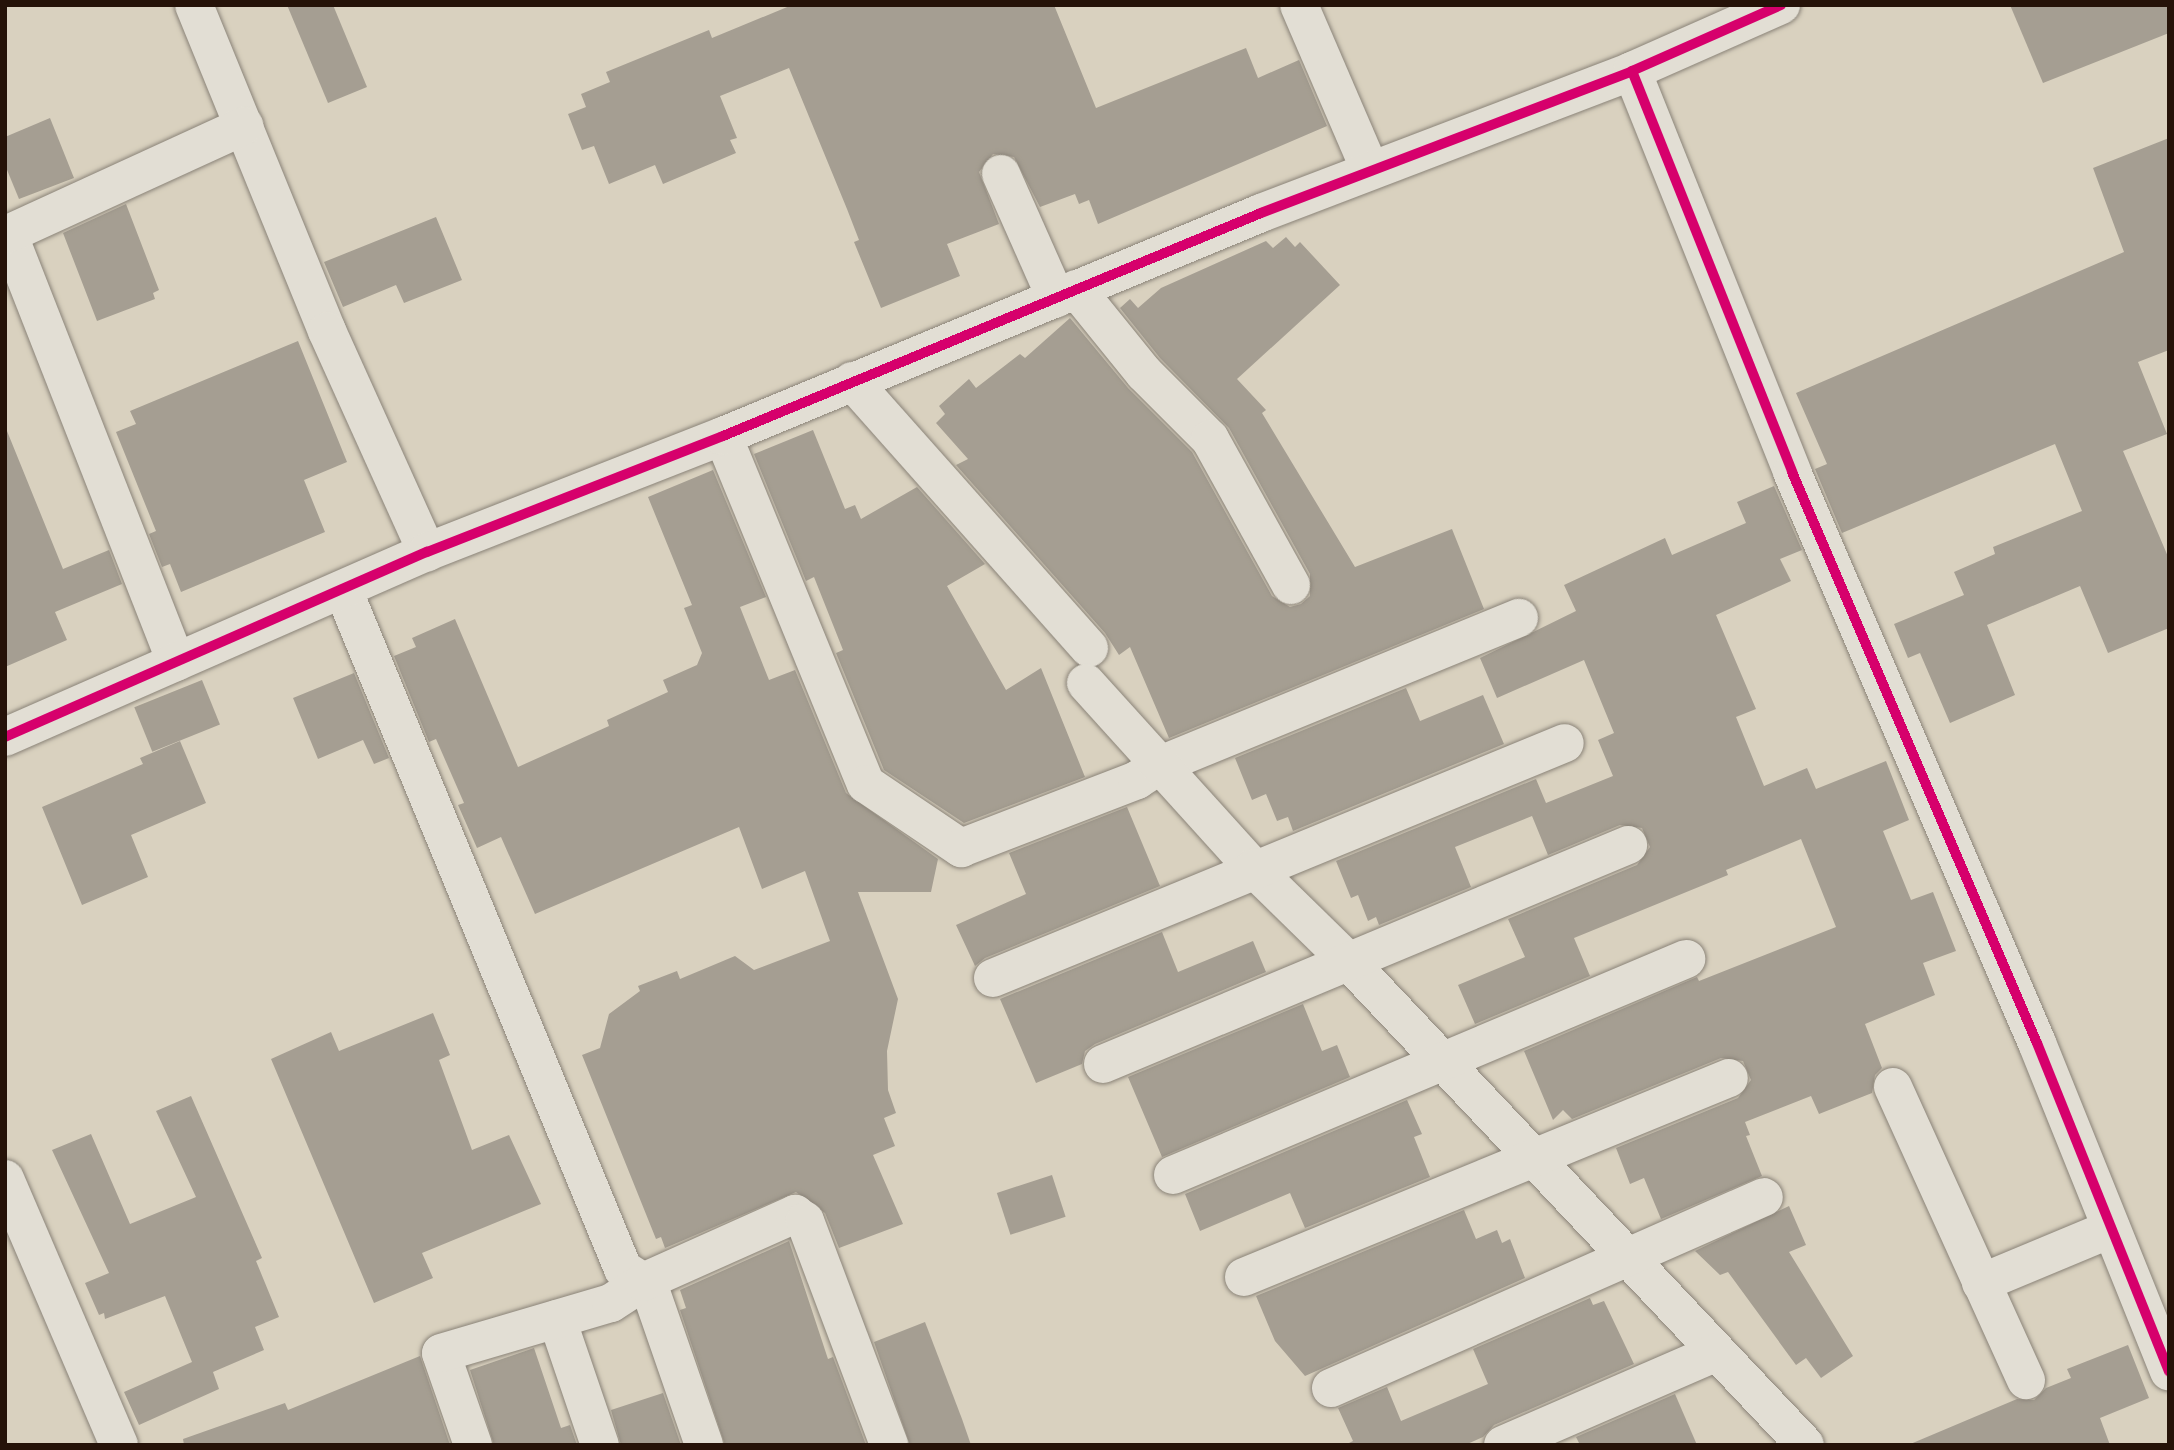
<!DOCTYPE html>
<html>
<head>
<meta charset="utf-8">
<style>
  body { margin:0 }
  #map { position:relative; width:2174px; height:1450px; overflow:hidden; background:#d9d1bf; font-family:Alegreya,serif }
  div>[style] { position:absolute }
  .building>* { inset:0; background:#a59e92; transform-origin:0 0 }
  .roads { filter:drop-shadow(0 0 2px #8a8378) drop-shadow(0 0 2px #8a8378) }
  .minor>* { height:38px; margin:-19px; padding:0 19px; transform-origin:19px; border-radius:19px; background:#e2ded4 }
  .tertiary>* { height:38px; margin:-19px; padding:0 19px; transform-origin:19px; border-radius:19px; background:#e2ded4 }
  .cycleway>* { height:10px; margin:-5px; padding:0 5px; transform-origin:5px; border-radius:5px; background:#d6006c }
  span { translate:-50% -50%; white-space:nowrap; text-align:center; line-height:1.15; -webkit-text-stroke:6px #ede4ce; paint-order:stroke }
  .frame { position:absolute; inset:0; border:7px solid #251208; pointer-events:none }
</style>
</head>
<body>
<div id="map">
  <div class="building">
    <i style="clip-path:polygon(287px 5px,333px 5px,367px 87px,328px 103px)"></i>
    <i style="clip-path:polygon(792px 5px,1054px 5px,1096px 108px,1246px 48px,1258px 78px,1299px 60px,1327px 126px,1098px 224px,1089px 200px,1079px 204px,1075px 194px,1040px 207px,1014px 157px,993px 154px,979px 172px,999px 224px,947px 244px,960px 276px,881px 308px,854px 242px,859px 240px,847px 209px,789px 68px,720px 96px,737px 138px,730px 140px,736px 153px,663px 184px,655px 165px,609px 184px,594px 146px,582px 150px,568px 114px,586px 107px,581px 94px,610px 82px,606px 72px,709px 30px,712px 38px)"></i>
    <i style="clip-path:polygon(2010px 5px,2169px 5px,2169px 33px,2043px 83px)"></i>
    <i style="clip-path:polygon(50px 118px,74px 178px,19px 199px,5px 165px,5px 137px)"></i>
    <i style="clip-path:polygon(2169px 138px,2169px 350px,2138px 362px,2167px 434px,2123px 451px,2169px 559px,2169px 628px,2108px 653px,2080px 586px,1987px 625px,2015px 695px,1950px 723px,1920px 653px,1908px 658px,1894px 624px,1964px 595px,1954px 572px,1995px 554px,1993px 547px,2082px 511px,2055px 444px,1842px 533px,1815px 469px,1827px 464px,1796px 393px,2124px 252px,2093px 168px)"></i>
    <i style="clip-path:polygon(126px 204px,159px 290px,153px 293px,155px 299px,97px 321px,63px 233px)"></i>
    <i style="clip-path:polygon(436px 217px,462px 280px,404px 303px,396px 285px,343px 307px,324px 262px)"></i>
    <i style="clip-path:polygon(1286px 237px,1295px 247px,1300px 242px,1340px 285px,1237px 379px,1266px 410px,1262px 413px,1355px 567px,1452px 529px,1484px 609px,1169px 738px,1130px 647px,1119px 655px,1105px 633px,956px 465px,968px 459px,936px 423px,945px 414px,939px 406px,969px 379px,976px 388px,1020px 354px,1025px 358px,1070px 318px,1128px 388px,1192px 452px,1272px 596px,1290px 607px,1301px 604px,1310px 596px,1310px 574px,1229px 428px,1160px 358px,1120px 308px,1130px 299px,1138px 308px,1161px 288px,1266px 241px,1273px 248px)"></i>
    <i style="clip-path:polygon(298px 341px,347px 462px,304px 480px,325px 532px,181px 592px,170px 564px,162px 567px,149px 534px,156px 531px,116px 432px,136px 424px,130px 411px)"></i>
    <i style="clip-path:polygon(813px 430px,845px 509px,855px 505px,861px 519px,917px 487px,985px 564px,947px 586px,1006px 690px,1041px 668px,1085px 777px,964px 823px,884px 770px,836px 653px,843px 650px,814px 577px,806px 581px,754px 454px)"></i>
    <i style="clip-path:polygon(7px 431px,63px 569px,109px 550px,122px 584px,55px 612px,67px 640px,5px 667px)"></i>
    <i style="clip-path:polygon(713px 470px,766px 597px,740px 607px,769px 680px,795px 670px,846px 793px,938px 859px,931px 892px,858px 892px,898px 999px,887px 1051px,888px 1090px,896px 1113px,884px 1118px,895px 1146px,873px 1155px,903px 1224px,839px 1248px,825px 1213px,796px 1192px,665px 1248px,661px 1237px,656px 1239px,582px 1055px,600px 1048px,609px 1014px,640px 991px,638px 986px,677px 971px,680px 979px,735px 956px,754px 970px,830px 941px,805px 871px,762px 889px,739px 827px,535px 914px,501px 837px,477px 848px,458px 805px,464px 803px,436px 739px,429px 742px,394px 656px,416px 647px,412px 638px,455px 619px,518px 767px,609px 726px,607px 720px,668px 692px,663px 680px,697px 665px,702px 653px,684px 608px,692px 605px,648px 497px)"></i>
    <i style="clip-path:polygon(1774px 486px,1802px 550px,1780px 559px,1791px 581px,1716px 615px,1756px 709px,1736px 717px,1764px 786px,1807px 768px,1816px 789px,1886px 761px,1909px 820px,1883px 831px,1911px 900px,1933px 892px,1956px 951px,1923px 963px,1935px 995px,1865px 1024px,1882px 1068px,1875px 1075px,1872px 1093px,1819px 1114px,1811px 1096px,1745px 1122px,1750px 1135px,1746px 1136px,1762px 1176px,1661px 1219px,1644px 1178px,1630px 1184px,1616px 1148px,1738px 1098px,1751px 1080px,1743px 1061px,1721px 1058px,1572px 1119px,1563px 1110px,1553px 1120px,1524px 1051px,1697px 977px,1699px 981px,1836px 927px,1801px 839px,1726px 870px,1728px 875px,1574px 938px,1590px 976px,1475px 1024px,1458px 985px,1525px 957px,1508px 919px,1637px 865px,1650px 847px,1642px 828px,1620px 825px,1548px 855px,1532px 816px,1455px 847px,1471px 887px,1379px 925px,1376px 917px,1368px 921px,1358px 895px,1351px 898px,1336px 861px,1536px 779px,1546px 803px,1613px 776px,1598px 740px,1614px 733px,1584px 660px,1497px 698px,1480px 658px,1576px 611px,1564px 585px,1665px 538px,1672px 555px,1746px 523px,1737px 502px)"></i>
    <i style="clip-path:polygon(354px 673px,389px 758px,374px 764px,363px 740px,318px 759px,293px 698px)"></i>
    <i style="left:202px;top:680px;width:48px;height:73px;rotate:68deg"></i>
    <i style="clip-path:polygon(1406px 688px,1420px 721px,1483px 695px,1504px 744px,1293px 831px,1288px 817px,1277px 821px,1266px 794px,1252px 800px,1235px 758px)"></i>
    <i style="clip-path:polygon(180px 741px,206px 803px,131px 835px,148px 877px,82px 905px,42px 807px,143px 764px,140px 758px)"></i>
    <i style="clip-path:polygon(1127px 807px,1160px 886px,985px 958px,975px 966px,956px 925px,1026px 894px,1009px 853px)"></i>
    <i style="clip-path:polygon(1162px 932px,1178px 972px,1253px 941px,1266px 972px,1095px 1044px,1085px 1051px,1082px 1064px,1036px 1083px,1000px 999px)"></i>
    <i style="clip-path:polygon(1303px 1004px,1322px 1051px,1337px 1045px,1350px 1077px,1162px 1157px,1128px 1077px)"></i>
    <i style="clip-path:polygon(433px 1013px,450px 1055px,439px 1060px,472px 1150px,509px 1135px,541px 1204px,422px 1253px,433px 1278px,374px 1303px,271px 1059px,331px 1032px,339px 1051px)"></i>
    <i style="clip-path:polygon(191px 1096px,262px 1258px,256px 1261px,279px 1317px,255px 1327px,264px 1350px,213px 1372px,219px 1389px,139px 1425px,124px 1392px,192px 1362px,165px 1296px,105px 1319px,104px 1313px,99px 1315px,85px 1283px,109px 1273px,52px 1150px,91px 1134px,130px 1224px,196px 1197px,156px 1111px)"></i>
    <i style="clip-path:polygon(1407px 1100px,1422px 1134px,1414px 1137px,1430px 1177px,1305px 1228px,1290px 1193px,1200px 1231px,1185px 1194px)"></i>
    <i style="left:1052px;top:1175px;width:44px;height:58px;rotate:72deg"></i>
    <i style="clip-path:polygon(1789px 1206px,1806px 1245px,1789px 1252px,1853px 1356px,1821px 1378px,1806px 1358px,1796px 1365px,1728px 1272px,1720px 1275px,1695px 1251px)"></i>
    <i style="clip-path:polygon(1464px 1210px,1476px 1239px,1497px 1230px,1502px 1243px,1510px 1239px,1525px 1278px,1305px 1376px,1275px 1341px,1256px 1296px)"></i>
    <i style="clip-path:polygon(789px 1241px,828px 1359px,833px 1357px,866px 1445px,725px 1445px,680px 1310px,686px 1308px,680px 1290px)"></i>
    <i style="clip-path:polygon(1590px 1298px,1593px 1305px,1604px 1301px,1634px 1364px,1494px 1425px,1483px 1437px,1465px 1445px,1345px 1445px,1353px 1441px,1338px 1408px,1387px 1387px,1401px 1421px,1488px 1384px,1473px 1349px)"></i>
    <i style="clip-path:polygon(925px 1322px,962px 1419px,971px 1445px,910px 1445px,874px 1342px)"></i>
    <i style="clip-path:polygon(2128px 1345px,2149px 1398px,2100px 1418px,2110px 1445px,1908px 1445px,2017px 1399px,2034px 1400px,2046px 1388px,2071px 1378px,2067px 1369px)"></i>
    <i style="clip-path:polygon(534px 1348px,561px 1428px,570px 1425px,577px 1445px,494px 1445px,470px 1370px)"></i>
    <i style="clip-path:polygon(420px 1356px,450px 1445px,184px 1445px,183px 1439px,285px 1403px,288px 1410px)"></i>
    <i style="clip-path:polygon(663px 1393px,681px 1445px,621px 1445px,611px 1410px)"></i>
    <i style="clip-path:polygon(1675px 1394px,1697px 1445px,1580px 1445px,1576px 1437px)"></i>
  </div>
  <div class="roads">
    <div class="minor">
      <i style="left:194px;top:5px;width:352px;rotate:67.8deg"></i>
      <i style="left:327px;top:331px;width:243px;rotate:65.7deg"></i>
      <i style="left:1299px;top:5px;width:180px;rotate:66.7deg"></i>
      <i style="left:1632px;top:71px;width:432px;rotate:68.2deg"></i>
      <i style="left:1792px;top:472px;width:621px;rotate:66.78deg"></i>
      <i style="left:2037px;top:1043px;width:354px;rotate:68.1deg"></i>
      <i style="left:1001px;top:174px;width:136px;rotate:66.1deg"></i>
      <i style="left:1076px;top:289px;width:108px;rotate:51deg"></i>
      <i style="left:1144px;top:373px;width:93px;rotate:45deg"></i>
      <i style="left:1210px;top:439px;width:167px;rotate:61deg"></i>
      <i style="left:852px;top:381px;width:357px;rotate:48.4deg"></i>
      <i style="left:723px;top:436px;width:376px;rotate:67.7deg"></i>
      <i style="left:866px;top:784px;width:115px;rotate:34deg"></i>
      <i style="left:961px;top:848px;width:189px;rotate:-21.1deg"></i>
      <i style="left:1137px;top:780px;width:27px;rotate:-33deg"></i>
      <i style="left:1160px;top:765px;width:388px;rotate:-22.3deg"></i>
      <i style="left:344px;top:592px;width:732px;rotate:67.6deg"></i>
      <i style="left:623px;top:1269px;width:31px;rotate:33deg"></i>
      <i style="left:649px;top:1286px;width:168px;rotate:70.9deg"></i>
      <i style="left:176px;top:662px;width:460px;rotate:-111.4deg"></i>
      <i style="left:8px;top:234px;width:260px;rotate:-24.6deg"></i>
      <i style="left:1086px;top:683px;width:249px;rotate:47.9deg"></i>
      <i style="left:1253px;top:868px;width:134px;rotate:44.4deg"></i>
      <i style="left:1349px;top:962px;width:664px;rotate:46.65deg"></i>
      <i style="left:5px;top:737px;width:461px;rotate:-23.7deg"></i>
      <i style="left:427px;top:552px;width:318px;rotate:-21.4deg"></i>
      <i style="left:723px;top:436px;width:582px;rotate:-22.51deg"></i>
      <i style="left:1261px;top:213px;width:397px;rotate:-20.9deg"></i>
      <i style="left:1632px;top:71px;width:163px;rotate:-23.9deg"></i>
      <i style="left:993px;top:978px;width:618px;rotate:-22.33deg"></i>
      <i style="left:1103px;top:1064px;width:569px;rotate:-22.64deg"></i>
      <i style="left:1893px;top:1087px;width:322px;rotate:65.6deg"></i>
      <i style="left:1173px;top:1175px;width:557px;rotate:-22.83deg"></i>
      <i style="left:1244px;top:1277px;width:524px;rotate:-22.31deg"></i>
      <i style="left:1981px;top:1283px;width:141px;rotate:-22.6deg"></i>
      <i style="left:557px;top:1319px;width:133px;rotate:71.2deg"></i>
      <i style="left:1331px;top:1388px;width:473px;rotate:-23.8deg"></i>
      <i style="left:473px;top:1445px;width:97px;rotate:-109.2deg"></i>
      <i style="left:441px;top:1353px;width:177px;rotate:-16.4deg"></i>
      <i style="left:611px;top:1303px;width:38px;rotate:-33deg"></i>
      <i style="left:643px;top:1282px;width:167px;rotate:-24.1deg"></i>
      <i style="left:795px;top:1214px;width:12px;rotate:35deg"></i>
      <i style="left:805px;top:1221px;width:239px;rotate:69.4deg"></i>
      <i style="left:1503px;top:1445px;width:233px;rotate:-23.5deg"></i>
    </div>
    <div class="tertiary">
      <i style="left:5px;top:1179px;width:289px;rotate:66.8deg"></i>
    </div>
  </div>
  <div class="cycleway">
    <i style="left:1632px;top:71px;width:432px;rotate:68.2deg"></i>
    <i style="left:1792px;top:472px;width:621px;rotate:66.78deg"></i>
    <i style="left:2037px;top:1043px;width:354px;rotate:68.1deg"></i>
    <i style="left:5px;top:737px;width:461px;rotate:-23.7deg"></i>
    <i style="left:427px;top:552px;width:318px;rotate:-21.4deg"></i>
    <i style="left:723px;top:436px;width:582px;rotate:-22.51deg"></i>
    <i style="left:1261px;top:213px;width:397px;rotate:-20.9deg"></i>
    <i style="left:1632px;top:71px;width:163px;rotate:-23.9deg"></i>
  </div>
  <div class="frame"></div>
</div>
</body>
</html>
